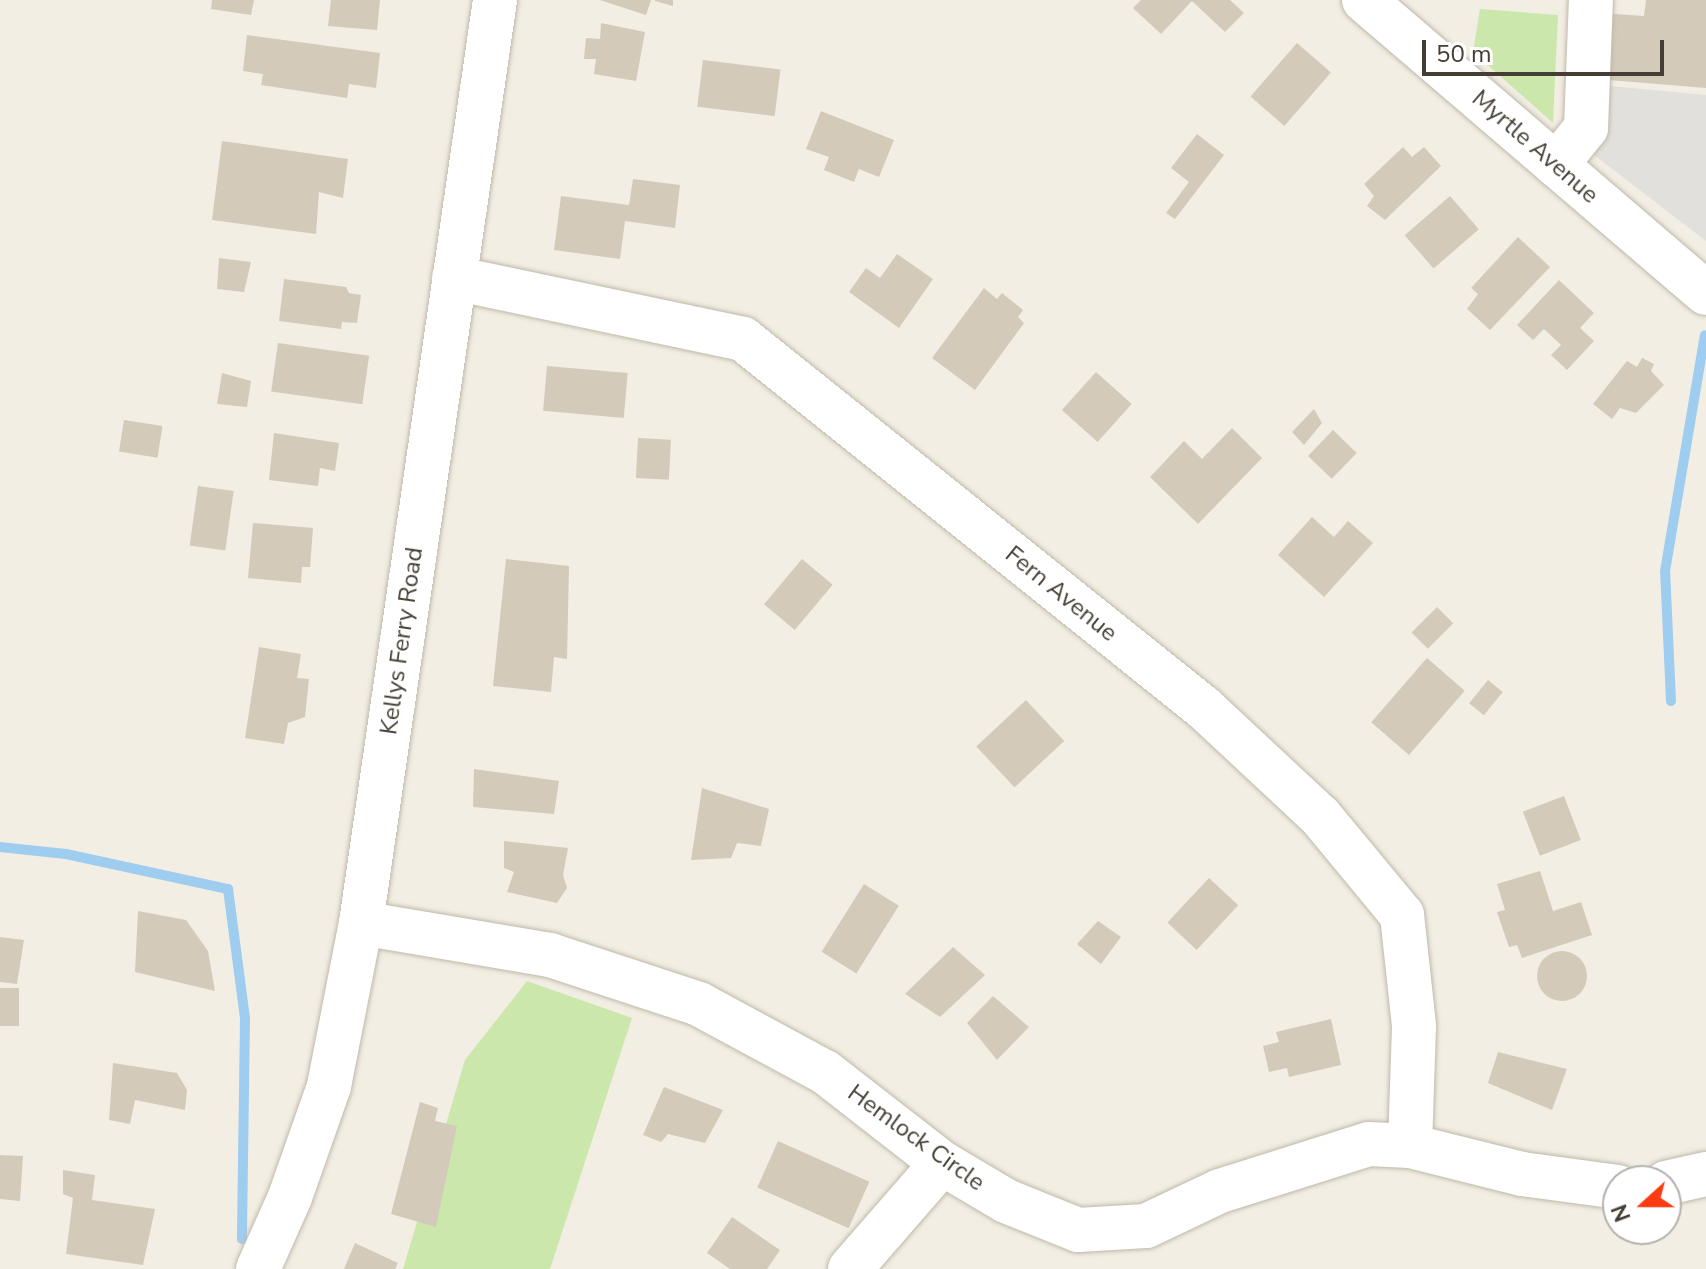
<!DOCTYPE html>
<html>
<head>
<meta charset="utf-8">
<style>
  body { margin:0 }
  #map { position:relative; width:1706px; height:1269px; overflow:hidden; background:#f2eee4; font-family:"Nunito Sans",sans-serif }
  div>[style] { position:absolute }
  .green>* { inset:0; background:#cbe7ac }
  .parking>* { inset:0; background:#e2e0dc }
  .stream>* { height:10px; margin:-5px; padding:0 5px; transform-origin:5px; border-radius:5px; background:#9fcdf0 }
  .building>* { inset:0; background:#d4cab9; transform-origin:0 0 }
  .round { border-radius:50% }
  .roads { filter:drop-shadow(0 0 2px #c0b9a9) drop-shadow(0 0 2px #c0b9a9) }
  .minor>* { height:44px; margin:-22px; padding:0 22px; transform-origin:22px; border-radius:22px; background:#fff }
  span { translate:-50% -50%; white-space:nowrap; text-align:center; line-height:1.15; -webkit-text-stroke:7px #fff; paint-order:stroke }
  .street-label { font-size:24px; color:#443e34 }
  .north { position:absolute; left:1602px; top:1165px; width:80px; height:80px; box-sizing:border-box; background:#fff; border:2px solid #b4b2ae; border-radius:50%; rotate:249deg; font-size:22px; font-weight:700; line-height:32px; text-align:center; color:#443e34 }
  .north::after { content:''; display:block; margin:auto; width:28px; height:36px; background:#fb3b12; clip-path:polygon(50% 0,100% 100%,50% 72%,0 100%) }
  .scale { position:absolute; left:1422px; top:40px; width:242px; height:36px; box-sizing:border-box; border:4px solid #443e34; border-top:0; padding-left:10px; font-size:24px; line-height:28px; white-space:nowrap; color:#443e34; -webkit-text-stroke:6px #fff; paint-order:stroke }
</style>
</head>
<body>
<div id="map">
  <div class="green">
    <i style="clip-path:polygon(1480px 9px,1558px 15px,1553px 123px,1473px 52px)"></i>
    <i style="clip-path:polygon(527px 981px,632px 1018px,550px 1269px,403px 1269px,465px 1060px)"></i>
  </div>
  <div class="parking">
    <i style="clip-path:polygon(1578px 83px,1706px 95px,1706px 241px,1581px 145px)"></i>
  </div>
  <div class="stream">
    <i style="left:1671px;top:701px;width:130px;rotate:-92.6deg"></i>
    <i style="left:1665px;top:571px;width:239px;rotate:-80.4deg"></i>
    <i style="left:0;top:847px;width:66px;rotate:6.1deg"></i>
    <i style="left:66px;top:854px;width:166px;rotate:12.2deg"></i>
    <i style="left:228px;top:889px;width:130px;rotate:82.5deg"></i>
    <i style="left:245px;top:1018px;width:221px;rotate:90.8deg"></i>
  </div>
  <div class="building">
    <i style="clip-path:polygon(212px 0,254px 0,251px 15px,211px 9px)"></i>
    <i style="clip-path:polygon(331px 0,380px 0,377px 30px,328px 26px)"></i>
    <i style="clip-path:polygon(600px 0,651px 0,646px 15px)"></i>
    <i style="clip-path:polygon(655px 0,673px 0,673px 6px,655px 1px)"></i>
    <i style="clip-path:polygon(1141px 0,1230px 0,1244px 13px,1225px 32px,1192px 1px,1161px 34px,1133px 8px)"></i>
    <i style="clip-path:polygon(1646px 0,1706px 0,1706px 88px,1596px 79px,1601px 13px,1644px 16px)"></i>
    <i style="clip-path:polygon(601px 23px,645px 32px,636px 81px,594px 74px,596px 59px,584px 59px,586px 38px,600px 39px)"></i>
    <i style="clip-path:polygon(247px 35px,380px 53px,376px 88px,349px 84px,347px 98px,261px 85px,263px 74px,243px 71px)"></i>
    <i style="left:1297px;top:43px;width:45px;height:71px;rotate:41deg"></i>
    <i style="left:703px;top:60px;width:78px;height:47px;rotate:7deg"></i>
    <i style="clip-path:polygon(821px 111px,894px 140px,879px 177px,859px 169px,854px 182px,824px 170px,829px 157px,806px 149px)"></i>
    <i style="clip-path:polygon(1197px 134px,1224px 155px,1175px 219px,1166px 213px,1189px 182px,1171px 168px)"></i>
    <i style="clip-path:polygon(222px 141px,348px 159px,343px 198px,319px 192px,316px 234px,212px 220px)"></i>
    <i style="clip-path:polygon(1403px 147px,1412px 157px,1424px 147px,1441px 166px,1385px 220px,1367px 206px,1374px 196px,1364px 184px)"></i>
    <i style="clip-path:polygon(633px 179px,680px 185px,675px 228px,625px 221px,620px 259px,554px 250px,561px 196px,629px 205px)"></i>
    <i style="left:1450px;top:196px;width:44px;height:60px;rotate:49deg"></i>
    <i style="clip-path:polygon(1518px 237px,1550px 267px,1490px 330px,1467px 309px,1478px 294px,1471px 288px)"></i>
    <i style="clip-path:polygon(897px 254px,933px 279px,899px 328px,849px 292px,866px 268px,880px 278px)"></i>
    <i style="clip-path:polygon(219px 258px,251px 262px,244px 292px,217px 289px)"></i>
    <i style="clip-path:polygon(284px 279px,346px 287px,349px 293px,361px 295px,357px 323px,342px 322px,341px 329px,279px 321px)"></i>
    <i style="clip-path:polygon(1559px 280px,1594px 313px,1580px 328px,1594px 341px,1567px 370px,1551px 355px,1561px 345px,1544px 329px,1533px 340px,1517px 325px)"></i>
    <i style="clip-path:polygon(984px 288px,997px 299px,1002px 293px,1023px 310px,1018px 317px,1024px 323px,975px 390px,932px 358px)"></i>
    <i style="left:278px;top:343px;width:92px;height:49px;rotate:8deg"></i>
    <i style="clip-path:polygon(1642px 358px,1654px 364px,1651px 371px,1664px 385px,1636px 413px,1620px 408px,1612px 419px,1593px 404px,1627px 361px,1637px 367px)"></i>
    <i style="left:547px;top:366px;width:81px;height:45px;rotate:5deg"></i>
    <i style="left:1096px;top:372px;width:48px;height:51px;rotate:42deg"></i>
    <i style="clip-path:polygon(222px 373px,251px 381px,247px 407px,217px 404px)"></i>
    <i style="clip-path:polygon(1314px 409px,1322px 423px,1304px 445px,1292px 432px)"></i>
    <i style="left:124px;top:420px;width:39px;height:32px;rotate:9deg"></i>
    <i style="clip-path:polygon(1232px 428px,1262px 458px,1198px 524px,1150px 477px,1184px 441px,1202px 459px)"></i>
    <i style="left:1333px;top:430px;width:33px;height:36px;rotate:44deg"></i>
    <i style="clip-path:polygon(274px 433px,339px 443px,335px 471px,320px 468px,318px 486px,269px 480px)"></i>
    <i style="left:638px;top:438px;width:33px;height:40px;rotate:3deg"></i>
    <i style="left:198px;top:486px;width:36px;height:60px;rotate:8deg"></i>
    <i style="clip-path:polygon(1312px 517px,1334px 537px,1348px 521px,1373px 543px,1324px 597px,1278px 555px)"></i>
    <i style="clip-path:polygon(253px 523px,313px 528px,310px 567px,302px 567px,301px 583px,248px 578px)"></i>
    <i style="clip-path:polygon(506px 559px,569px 566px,567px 659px,554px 657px,551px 692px,493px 686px)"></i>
    <i style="left:802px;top:559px;width:40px;height:59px;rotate:40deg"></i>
    <i style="left:1437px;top:607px;width:23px;height:36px;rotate:45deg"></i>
    <i style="clip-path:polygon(259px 647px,301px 654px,297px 678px,309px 679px,305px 717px,288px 723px,284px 744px,245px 738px)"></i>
    <i style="left:1427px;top:658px;width:50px;height:85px;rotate:41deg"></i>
    <i style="left:1488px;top:680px;width:19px;height:30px;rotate:39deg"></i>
    <i style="left:1026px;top:700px;width:56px;height:68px;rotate:47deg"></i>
    <i style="clip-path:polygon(474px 769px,559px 781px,554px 814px,473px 807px)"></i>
    <i style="clip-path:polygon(702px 788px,769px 809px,761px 846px,737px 843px,731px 858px,691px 860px)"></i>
    <i style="left:1564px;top:796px;width:47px;height:44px;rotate:69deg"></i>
    <i style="clip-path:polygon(504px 841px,568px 848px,563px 875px,567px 888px,557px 903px,507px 892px,514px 872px,504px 868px)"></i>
    <i style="clip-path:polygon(1540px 871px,1553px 911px,1581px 902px,1592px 935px,1522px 958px,1517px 945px,1509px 947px,1497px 912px,1505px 910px,1497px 884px)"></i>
    <i style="left:1209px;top:878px;width:40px;height:61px;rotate:43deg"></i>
    <i style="left:864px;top:884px;width:41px;height:80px;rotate:32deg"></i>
    <i style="clip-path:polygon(138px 911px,186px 920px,208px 951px,215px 991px,135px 972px)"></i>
    <i style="clip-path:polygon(1098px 921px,1121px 937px,1101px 964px,1077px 944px)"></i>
    <i style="clip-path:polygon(0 937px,24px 940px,17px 984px,0 982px)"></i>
    <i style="clip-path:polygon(953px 947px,985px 975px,940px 1017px,905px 994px)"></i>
    <i class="round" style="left:1537px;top:951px;width:50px;height:50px"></i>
    <i style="left:0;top:988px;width:19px;height:38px"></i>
    <i style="clip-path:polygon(993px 996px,1029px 1027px,997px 1060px,967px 1023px)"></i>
    <i style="clip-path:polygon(1331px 1019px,1341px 1065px,1289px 1077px,1287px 1068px,1269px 1072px,1263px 1046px,1279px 1042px,1276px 1032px)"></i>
    <i style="clip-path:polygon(1498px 1052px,1567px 1069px,1552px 1110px,1488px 1083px)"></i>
    <i style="clip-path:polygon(113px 1063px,177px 1073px,187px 1090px,185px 1110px,135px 1100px,130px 1124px,109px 1120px)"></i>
    <i style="clip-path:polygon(664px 1087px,723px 1110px,705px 1143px,668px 1134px,661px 1142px,643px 1135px)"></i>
    <i style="clip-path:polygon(420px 1102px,438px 1108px,435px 1121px,457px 1126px,436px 1227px,391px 1214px)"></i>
    <i style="left:778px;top:1141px;width:100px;height:51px;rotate:24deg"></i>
    <i style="clip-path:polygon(0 1155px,23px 1156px,20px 1201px,0 1199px)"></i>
    <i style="clip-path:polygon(63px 1170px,95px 1175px,92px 1200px,155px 1209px,143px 1265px,66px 1254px,73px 1198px,63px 1194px)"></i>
    <i style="clip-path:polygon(732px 1217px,780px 1250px,767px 1269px,730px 1269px,707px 1253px)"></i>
    <i style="clip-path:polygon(355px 1243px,398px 1263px,395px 1269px,344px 1269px)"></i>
  </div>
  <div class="roads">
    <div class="minor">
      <i style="left:1364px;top:0;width:450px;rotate:40.6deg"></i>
      <i style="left:1556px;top:165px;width:48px;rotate:-51deg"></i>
      <i style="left:1586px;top:128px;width:128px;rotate:-87.8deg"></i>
      <i style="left:454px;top:278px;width:295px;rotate:11.9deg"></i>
      <i style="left:743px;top:339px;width:590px;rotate:38.67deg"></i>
      <i style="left:1204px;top:708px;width:158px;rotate:43deg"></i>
      <i style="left:1320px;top:816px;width:129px;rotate:50.4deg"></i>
      <i style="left:1402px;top:915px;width:112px;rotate:83.8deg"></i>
      <i style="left:1414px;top:1026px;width:120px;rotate:91.9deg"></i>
      <i style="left:361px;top:923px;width:192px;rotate:9.6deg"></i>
      <i style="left:550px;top:955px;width:157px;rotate:18.2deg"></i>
      <i style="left:699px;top:1004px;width:143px;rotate:28.4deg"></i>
      <i style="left:825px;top:1072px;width:148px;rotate:37.9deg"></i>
      <i style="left:942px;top:1163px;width:74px;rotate:30.7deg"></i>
      <i style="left:1006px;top:1201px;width:78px;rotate:21.9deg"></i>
      <i style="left:1078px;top:1230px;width:68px;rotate:-3.4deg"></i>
      <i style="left:1146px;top:1226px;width:82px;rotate:-25.3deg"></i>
      <i style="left:1220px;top:1191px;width:156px;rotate:-17.5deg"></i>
      <i style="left:1369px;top:1144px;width:41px;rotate:2.8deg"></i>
      <i style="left:1410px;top:1146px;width:115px;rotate:14deg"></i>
      <i style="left:1522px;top:1174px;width:97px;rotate:7.7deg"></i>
      <i style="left:1666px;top:1183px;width:41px;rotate:-12.7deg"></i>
      <i style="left:258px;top:1269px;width:79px;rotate:-66deg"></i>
      <i style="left:290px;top:1197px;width:118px;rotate:-70.6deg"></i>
      <i style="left:329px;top:1086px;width:166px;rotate:-78.9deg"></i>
      <i style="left:361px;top:923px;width:933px;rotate:-81.74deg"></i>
      <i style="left:850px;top:1269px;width:140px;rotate:-49deg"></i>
    </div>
  </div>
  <div class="street-label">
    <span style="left:1535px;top:147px;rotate:41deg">Myrtle Avenue</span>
    <span style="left:1061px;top:594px;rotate:39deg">Fern Avenue</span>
    <span style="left:402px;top:641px;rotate:-82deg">Kellys Ferry Road</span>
    <span style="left:916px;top:1138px;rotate:36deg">Hemlock Circle</span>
  </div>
  <div class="north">N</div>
  <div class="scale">50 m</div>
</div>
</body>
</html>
